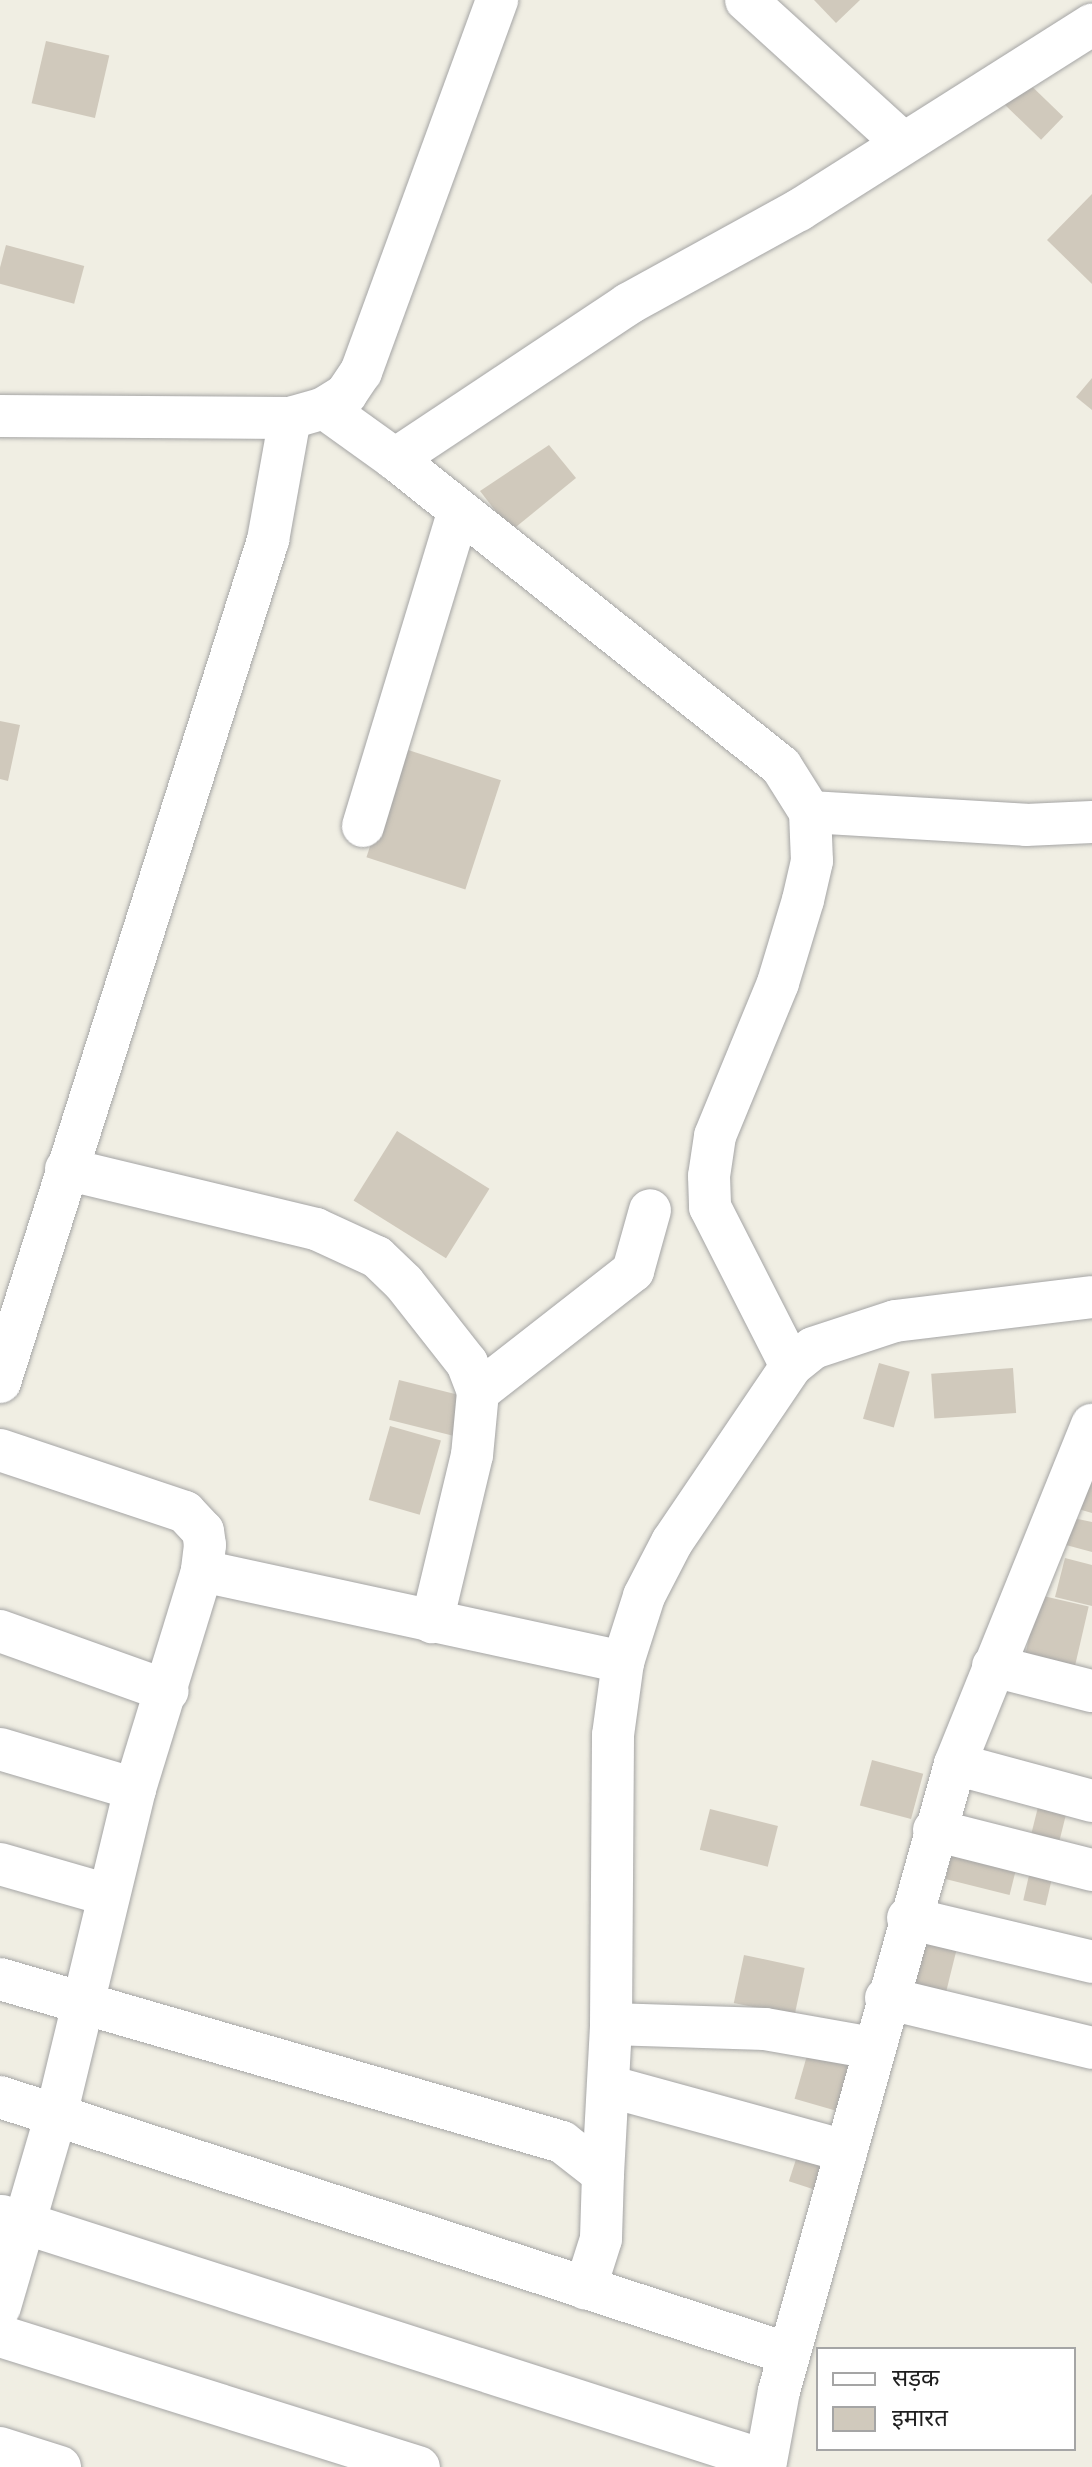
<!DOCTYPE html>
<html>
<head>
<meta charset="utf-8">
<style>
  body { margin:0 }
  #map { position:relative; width:1092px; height:2467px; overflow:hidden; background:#f0eee3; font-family:Lato,"Noto Sans Devanagari",sans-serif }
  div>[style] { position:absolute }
  .building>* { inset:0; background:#d0c9bc; transform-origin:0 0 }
  .roads { filter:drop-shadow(0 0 2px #a5a5a5) drop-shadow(0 0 2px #a5a5a5) }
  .minor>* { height:42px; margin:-21px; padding:0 21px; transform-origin:21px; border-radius:21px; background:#fff }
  span { translate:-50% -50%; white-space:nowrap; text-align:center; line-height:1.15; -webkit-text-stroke:8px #fff; paint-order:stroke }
  .legend { position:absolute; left:816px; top:2347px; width:260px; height:104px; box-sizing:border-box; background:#fff; border:2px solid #a5a5a5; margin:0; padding:10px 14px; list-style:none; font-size:24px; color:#1e1e1e }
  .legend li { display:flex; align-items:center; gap:16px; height:40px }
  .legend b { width:40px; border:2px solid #a5a5a5 }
</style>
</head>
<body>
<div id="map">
  <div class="building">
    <i style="clip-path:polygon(814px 0,860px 0,836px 23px)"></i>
    <i style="left:46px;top:41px;width:65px;height:64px;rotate:13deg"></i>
    <i style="left:1018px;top:73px;width:63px;height:32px;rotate:44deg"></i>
    <i style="clip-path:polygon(1092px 194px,1092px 284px,1047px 240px)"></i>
    <i style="left:6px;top:245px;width:81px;height:39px;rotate:15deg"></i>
    <i style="clip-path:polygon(1092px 378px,1092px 410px,1076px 397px)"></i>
    <i style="clip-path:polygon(549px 445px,576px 478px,511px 531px,480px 491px)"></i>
    <i style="clip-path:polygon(0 721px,20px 725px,8px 781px,0 779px)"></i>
    <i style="left:402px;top:748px;width:104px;height:115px;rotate:18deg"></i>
    <i style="left:397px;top:1131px;width:109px;height:82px;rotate:32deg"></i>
    <i style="left:879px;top:1363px;width:32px;height:58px;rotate:16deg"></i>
    <i style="left:1013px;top:1368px;width:45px;height:82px;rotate:86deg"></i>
    <i style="left:399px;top:1380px;width:68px;height:41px;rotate:14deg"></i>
    <i style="left:390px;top:1426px;width:53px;height:77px;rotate:16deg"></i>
    <i style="clip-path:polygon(1092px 1462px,1092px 1513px,1071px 1507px)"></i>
    <i style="clip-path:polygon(1073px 1518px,1092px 1522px,1092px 1552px,1066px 1545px)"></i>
    <i style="clip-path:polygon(1065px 1558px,1092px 1565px,1092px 1606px,1055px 1597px)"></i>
    <i style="left:1039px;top:1595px;width:51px;height:79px;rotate:13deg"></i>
    <i style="left:872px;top:1760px;width:53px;height:47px;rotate:15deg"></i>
    <i style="left:1041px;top:1795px;width:29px;height:56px;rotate:14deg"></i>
    <i style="left:710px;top:1809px;width:70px;height:42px;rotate:14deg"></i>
    <i style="left:953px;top:1849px;width:66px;height:31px;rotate:14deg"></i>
    <i style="left:1030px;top:1871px;width:23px;height:30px;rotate:13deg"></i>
    <i style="left:910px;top:1934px;width:49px;height:57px;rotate:14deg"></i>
    <i style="left:744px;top:1955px;width:62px;height:49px;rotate:12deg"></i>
    <i style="left:810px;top:2045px;width:46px;height:56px;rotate:16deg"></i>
    <i style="left:800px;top:2147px;width:29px;height:36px;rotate:18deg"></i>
  </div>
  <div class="roads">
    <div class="minor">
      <i style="left:746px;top:0;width:212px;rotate:42.3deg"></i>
      <i style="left:324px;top:408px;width:87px;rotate:35.7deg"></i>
      <i style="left:395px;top:459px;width:493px;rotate:38.5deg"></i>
      <i style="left:781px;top:766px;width:54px;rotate:57.8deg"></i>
      <i style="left:810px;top:812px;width:49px;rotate:87.7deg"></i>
      <i style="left:812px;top:861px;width:40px;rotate:103deg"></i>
      <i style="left:803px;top:900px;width:87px;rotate:106.8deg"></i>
      <i style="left:778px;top:983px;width:165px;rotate:112.4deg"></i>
      <i style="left:715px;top:1136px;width:40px;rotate:98.5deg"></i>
      <i style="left:709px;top:1176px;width:31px;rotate:88deg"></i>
      <i style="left:710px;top:1207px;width:178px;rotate:63deg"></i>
      <i style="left:0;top:416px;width:290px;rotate:0.4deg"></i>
      <i style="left:290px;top:418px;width:35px;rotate:-16deg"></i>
      <i style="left:324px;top:408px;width:26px;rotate:-32deg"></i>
      <i style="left:346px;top:394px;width:27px;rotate:-56deg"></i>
      <i style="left:361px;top:372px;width:396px;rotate:-69.9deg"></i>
      <i style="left:395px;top:459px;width:280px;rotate:-33.6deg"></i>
      <i style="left:628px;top:304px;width:195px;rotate:-28.8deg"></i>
      <i style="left:799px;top:210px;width:347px;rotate:-32.3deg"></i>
      <i style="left:810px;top:812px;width:216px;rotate:3.4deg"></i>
      <i style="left:1026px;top:825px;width:66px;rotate:-2.6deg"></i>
      <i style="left:363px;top:826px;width:329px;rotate:-73.1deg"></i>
      <i style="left:66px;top:1169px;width:257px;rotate:13.5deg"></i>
      <i style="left:316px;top:1229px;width:67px;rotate:24.7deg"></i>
      <i style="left:377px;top:1257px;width:37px;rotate:44deg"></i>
      <i style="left:404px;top:1283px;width:102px;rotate:51.8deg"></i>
      <i style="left:467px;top:1363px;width:31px;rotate:69deg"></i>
      <i style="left:478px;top:1392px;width:63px;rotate:95.4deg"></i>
      <i style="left:472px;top:1455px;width:172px;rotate:103.5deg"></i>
      <i style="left:0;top:1382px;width:884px;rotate:-72.34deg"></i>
      <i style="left:268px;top:540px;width:124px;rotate:-79.8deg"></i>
      <i style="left:478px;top:1392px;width:197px;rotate:-38deg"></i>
      <i style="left:633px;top:1271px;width:63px;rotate:-74.4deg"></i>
      <i style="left:0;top:1450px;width:195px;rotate:18.5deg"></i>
      <i style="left:185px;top:1512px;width:26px;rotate:47deg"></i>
      <i style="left:203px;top:1531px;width:14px;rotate:82deg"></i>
      <i style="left:205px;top:1545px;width:26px;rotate:97deg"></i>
      <i style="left:202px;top:1571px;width:228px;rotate:107.1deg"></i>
      <i style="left:135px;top:1789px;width:335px;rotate:103.6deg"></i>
      <i style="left:56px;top:2115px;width:200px;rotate:106.3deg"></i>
      <i style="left:202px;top:1571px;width:431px;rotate:12.2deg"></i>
      <i style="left:0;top:1631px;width:178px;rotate:19.7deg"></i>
      <i style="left:993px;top:1666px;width:102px;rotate:14.2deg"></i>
      <i style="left:0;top:1749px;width:141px;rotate:16.5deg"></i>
      <i style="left:955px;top:1764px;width:142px;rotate:15.1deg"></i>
      <i style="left:934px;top:1830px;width:163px;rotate:14.2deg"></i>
      <i style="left:0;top:1864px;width:112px;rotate:16deg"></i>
      <i style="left:908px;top:1918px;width:189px;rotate:13.4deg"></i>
      <i style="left:0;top:1979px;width:585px;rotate:16.17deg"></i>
      <i style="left:562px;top:2142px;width:52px;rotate:38deg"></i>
      <i style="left:603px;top:2174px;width:65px;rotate:91.8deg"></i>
      <i style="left:601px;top:2239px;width:52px;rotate:107.7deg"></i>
      <i style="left:886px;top:1998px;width:212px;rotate:13.6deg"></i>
      <i style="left:611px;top:2024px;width:154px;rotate:1.9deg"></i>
      <i style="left:765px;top:2029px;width:110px;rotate:10deg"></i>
      <i style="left:608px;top:2086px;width:247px;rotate:15.3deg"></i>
      <i style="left:0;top:2097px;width:830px;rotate:18.04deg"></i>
      <i style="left:603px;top:2174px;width:150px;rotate:-86.9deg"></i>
      <i style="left:611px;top:2024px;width:289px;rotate:-89.6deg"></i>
      <i style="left:613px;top:1735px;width:74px;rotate:-82.2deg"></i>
      <i style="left:623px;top:1662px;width:69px;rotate:-72.3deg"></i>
      <i style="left:644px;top:1596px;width:61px;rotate:-62.6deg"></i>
      <i style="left:672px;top:1542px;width:212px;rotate:-55.9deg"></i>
      <i style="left:791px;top:1366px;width:28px;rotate:-39deg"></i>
      <i style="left:813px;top:1348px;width:86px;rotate:-18.2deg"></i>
      <i style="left:895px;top:1321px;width:198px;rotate:-6.9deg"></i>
      <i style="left:2px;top:2216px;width:802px;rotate:17.78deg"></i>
      <i style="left:0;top:2336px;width:439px;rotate:17.4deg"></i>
      <i style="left:0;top:2448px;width:63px;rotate:17.6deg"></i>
      <i style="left:765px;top:2467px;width:77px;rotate:-79.6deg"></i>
      <i style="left:779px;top:2391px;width:651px;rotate:-74.32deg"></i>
      <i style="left:955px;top:1764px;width:366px;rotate:-68deg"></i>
    </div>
  </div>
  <ul class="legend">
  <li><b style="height:10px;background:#fff"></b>सड़क</li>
  <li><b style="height:22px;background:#d0c9bc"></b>इमारत</li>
  </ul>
</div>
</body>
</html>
